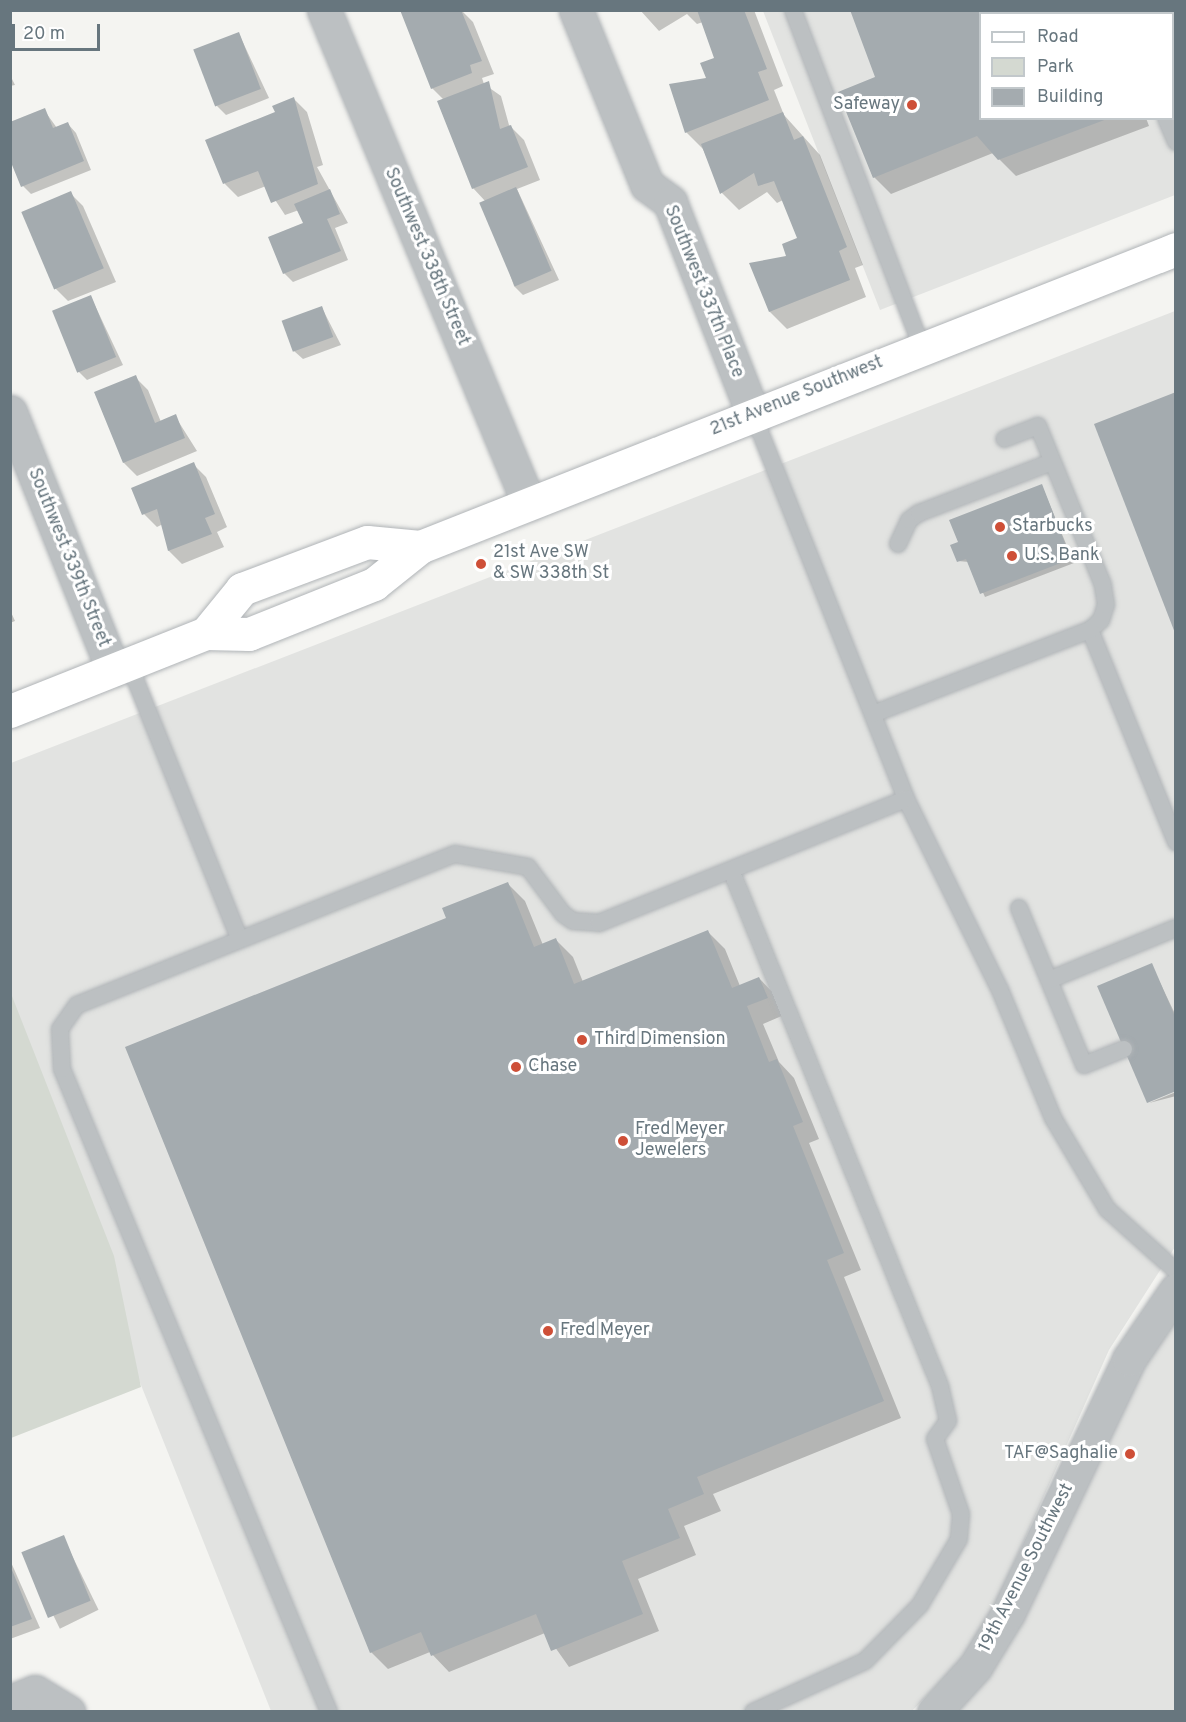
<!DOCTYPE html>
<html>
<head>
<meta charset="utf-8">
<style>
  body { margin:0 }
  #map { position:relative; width:1186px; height:1722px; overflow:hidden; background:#f4f4f1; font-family:Overpass,sans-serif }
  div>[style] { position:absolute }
  .built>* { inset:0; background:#e2e3e1 }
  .green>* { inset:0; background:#d4d9d1 }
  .shadow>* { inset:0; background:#0003; transform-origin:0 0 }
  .building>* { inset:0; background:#a4abaf; transform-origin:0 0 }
  .roads { filter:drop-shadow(0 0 2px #b0b4b7) drop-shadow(0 0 2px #b0b4b7) }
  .service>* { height:16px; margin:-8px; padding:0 8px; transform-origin:8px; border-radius:8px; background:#bcc0c2 }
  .minor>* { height:33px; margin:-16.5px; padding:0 16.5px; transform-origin:16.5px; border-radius:16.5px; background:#bcc0c2 }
  .primary>* { height:33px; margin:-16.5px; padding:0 16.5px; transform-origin:16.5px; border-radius:16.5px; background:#fff }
  .dots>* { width:16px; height:16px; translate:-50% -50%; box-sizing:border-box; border:3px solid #fff; border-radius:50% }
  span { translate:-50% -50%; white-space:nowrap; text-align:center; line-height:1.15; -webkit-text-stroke:6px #fff; paint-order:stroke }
  .poi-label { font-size:18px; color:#67767e }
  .right { translate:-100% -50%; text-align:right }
  .left { translate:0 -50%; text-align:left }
  .street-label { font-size:18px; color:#67767e }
  .frame { position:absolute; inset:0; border:12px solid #67767e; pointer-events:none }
  .legend { position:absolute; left:979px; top:12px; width:195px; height:108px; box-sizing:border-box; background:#fff; border:2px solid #c2c8cb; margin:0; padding:8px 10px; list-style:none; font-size:18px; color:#67767e }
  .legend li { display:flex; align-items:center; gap:12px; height:30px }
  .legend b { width:30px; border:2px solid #c2c8cb }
  .scale { position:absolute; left:12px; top:24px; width:88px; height:27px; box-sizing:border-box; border:3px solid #67767e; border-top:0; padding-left:8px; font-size:18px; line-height:21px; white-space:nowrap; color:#67767e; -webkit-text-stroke:4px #fff; paint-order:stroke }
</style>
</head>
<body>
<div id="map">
  <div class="built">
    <i style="clip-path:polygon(evenodd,763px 11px,1175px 11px,1175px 195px,880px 310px,763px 11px,980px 14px,1172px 14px,1172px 118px,980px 118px,980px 14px)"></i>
    <i style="clip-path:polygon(1175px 311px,1175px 1247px,1109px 1350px,998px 1599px,968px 1653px,912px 1711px,271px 1711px,11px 1059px,11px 763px)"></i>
    <i style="clip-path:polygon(1175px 1290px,1175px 1711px,934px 1712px)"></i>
  </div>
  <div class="green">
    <i style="clip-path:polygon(10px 991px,114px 1256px,141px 1387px,11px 1438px)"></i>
  </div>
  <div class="shadow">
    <i style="clip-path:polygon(461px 10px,473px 22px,494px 74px,482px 78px,484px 84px,501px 96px,509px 125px,524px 140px,540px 180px,517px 189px,559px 280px,523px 295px,514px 286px,486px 202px,473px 188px,444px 100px,432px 88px)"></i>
    <i style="clip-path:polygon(640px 10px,754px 10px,783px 86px,774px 90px,784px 115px,820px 155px,863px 265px,855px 268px,866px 297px,787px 329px,770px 312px,751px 264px,788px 257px,799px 239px,783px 200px,777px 203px,767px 192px,739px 210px,722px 193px,703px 149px,686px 132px,716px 58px,703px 22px,697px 24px,687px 14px,659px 31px)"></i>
    <i style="clip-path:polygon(852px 10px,1118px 10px,980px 14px,980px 118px,1146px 118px,1149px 126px,1016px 176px,993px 153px,891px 194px,874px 177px,877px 78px)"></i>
    <i style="clip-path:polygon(239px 34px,269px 98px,226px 115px,217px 106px)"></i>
    <i style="clip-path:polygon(10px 75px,15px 85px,10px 86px)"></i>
    <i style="clip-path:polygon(294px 99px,307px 112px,323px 165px,317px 167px,348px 223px,335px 228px,348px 260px,293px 282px,284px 273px,305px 224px,299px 210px,285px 215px,266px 186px,238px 197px,225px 184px,207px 141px,277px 113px)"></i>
    <i style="clip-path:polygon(44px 110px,57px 128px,68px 124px,76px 133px,91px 170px,31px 194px,23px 186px)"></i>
    <i style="clip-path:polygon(70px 193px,83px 206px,116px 282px,68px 301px,55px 288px)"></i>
    <i style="clip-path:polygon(91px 297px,123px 365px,87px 380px,78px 371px)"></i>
    <i style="clip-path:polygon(322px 308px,341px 345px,303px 359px,294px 351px)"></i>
    <i style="clip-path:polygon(135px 377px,148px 390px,161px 422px,175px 416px,197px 451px,137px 476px,124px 463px,96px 393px)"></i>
    <i style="clip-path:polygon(193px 464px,206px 477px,227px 527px,217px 532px,224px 547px,182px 564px,169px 551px,163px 524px,157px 527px,144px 514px)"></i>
    <i style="clip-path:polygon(1042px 486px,1074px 563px,985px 597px,969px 562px,958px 561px,960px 543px)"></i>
    <i style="clip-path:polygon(10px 610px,15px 621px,10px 623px)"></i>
    <i style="clip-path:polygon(508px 884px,525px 901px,543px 945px,556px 940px,573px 957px,583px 982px,708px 932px,725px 949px,740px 986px,759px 978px,776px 996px,784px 1015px,763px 1024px,779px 1062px,794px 1078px,819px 1139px,809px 1143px,861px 1270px,844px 1277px,901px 1418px,713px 1494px,721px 1511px,684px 1526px,696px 1555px,638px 1579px,659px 1631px,569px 1667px,545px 1633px,449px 1672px,430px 1652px,388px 1669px,371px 1652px,448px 919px)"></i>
    <i style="clip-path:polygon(1151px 964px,1176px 1016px,1176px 1089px)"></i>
    <i style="clip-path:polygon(1176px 1092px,1176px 1096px,1149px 1103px)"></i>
    <i style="left:63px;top:1537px;width:81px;height:43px;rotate:64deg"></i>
    <i style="clip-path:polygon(10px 1560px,40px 1628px,10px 1639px)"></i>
  </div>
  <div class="building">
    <i style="clip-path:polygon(400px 10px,461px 10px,482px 61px,470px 65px,472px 73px,431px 89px)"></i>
    <i style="clip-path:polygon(697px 10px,744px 10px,767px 69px,758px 72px,769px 100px,685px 133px,669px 84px,706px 78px,700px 63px,714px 58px)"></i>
    <i style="clip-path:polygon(850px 10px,1109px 10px,980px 14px,980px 118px,1107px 119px,998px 160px,977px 136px,873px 178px,838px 92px,875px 77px)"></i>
    <i style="left:239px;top:32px;width:61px;height:49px;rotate:69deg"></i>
    <i style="clip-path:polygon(489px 81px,500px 129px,511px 125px,528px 167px,472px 189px,437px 101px)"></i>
    <i style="clip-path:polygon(294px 97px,318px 184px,271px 203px,258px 171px,223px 184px,205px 140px,275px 112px,272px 106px)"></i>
    <i style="clip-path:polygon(45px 108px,53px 128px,68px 122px,84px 161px,21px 187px,10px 160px,10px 122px)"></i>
    <i style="clip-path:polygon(783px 112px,794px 140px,803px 136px,847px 247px,839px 251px,850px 280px,769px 312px,749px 263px,786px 256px,782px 244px,797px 238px,774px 181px,758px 186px,754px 173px,720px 194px,701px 144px)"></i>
    <i style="left:516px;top:187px;width:91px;height:40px;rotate:67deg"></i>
    <i style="clip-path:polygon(330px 189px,340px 214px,327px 219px,341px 251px,283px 274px,268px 237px,303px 223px,294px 204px)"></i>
    <i style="left:71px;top:191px;width:84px;height:54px;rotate:67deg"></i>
    <i style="left:91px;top:295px;width:67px;height:42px;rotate:68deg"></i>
    <i style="left:322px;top:306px;width:33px;height:43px;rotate:70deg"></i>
    <i style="clip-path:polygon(136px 375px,155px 423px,176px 414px,185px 438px,123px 463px,94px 392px)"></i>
    <i style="clip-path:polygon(1176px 392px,1176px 633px,1175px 633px,1094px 424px)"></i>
    <i style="clip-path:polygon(194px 462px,215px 514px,205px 518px,212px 534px,168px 551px,157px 509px,142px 515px,131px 488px)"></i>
    <i style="clip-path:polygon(1042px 484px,1071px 559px,980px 594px,966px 559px,957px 562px,950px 545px,958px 542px,949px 520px)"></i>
    <i style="clip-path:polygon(508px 882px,534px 947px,556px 938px,574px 984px,708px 930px,732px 988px,759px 977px,768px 998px,747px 1006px,769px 1062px,777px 1059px,803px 1122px,793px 1126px,844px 1253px,827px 1260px,884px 1401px,697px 1477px,704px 1494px,668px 1509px,680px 1538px,622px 1561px,643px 1614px,551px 1651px,536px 1614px,431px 1656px,421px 1632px,370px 1653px,125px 1047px,446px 918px,442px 908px)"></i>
    <i style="clip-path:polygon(1152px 963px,1176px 1019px,1176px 1091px,1147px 1103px,1097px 986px)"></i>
    <i style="left:64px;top:1535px;width:71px;height:46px;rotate:68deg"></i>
    <i style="clip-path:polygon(10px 1565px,32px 1619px,10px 1627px)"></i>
  </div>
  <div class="roads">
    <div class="service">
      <i style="left:793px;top:10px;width:361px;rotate:69.1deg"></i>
      <i style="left:1123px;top:10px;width:4px;rotate:63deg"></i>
      <i style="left:1166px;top:118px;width:26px;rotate:67deg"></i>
      <i style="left:753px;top:414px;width:414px;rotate:68.3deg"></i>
      <i style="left:906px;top:799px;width:213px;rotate:63.8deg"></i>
      <i style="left:1000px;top:990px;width:139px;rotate:67.5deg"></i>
      <i style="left:1053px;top:1118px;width:106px;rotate:59.3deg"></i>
      <i style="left:1107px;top:1209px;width:93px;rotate:41.9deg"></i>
      <i style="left:898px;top:544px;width:26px;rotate:-65deg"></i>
      <i style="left:909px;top:520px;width:12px;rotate:-35deg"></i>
      <i style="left:919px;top:513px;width:142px;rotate:-21deg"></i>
      <i style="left:1090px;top:630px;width:229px;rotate:67.9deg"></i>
      <i style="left:129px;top:664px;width:297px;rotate:68.1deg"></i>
      <i style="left:873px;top:714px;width:233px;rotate:-21.2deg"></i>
      <i style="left:1090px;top:630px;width:15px;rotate:-42deg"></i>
      <i style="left:1101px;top:620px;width:16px;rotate:-72deg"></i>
      <i style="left:1106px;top:605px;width:20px;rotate:-99deg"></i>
      <i style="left:1103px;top:585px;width:172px;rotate:-112.2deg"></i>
      <i style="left:1038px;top:426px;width:36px;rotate:159deg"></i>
      <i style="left:731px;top:870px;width:557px;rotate:67.95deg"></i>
      <i style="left:940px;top:1386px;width:36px;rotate:77deg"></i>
      <i style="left:948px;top:1421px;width:22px;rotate:126deg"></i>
      <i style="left:935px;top:1439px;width:79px;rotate:70.9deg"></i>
      <i style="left:961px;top:1514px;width:25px;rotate:95deg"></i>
      <i style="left:959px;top:1539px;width:77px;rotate:120.6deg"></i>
      <i style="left:920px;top:1605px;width:78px;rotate:134.5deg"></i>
      <i style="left:865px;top:1661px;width:123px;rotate:155.5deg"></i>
      <i style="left:1019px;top:908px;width:170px;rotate:67.5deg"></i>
      <i style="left:1084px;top:1065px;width:43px;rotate:-21.8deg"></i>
      <i style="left:1049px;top:980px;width:137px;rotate:-22.3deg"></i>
      <i style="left:329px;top:1712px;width:696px;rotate:-112.55deg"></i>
      <i style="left:62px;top:1069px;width:40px;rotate:-92.9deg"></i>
      <i style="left:60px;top:1029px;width:29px;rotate:-55deg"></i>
      <i style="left:77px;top:1005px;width:407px;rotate:-21.8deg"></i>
      <i style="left:455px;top:854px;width:74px;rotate:10.1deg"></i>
      <i style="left:528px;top:867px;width:59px;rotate:53.3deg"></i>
      <i style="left:563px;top:914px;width:12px;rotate:35deg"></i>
      <i style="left:573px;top:921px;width:26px;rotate:4deg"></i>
      <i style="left:599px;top:923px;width:331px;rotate:-22deg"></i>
    </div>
    <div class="minor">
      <i style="left:324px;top:10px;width:535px;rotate:67.46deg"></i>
      <i style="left:576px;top:10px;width:189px;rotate:67.9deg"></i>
      <i style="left:647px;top:185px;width:29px;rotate:36deg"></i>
      <i style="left:670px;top:202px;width:228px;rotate:68.6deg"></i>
      <i style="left:10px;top:412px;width:278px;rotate:68.2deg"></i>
      <i style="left:10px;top:1702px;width:27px;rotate:-22deg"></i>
      <i style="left:35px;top:1692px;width:39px;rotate:31deg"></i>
      <i style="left:934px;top:1712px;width:61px;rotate:-47.7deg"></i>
      <i style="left:975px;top:1667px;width:63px;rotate:-58.6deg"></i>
      <i style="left:1008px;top:1613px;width:281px;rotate:-64.5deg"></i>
      <i style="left:1129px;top:1359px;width:83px;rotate:-55.7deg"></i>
    </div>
    <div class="primary">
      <i style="left:420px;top:547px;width:813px;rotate:-21.51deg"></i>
      <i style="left:10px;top:711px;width:211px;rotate:-21.7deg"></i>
      <i style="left:206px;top:633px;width:43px;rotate:1.3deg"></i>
      <i style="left:249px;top:634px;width:135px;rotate:-21.8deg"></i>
      <i style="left:374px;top:584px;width:59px;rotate:-38.8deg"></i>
      <i style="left:420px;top:547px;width:53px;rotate:-174.6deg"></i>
      <i style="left:367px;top:542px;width:134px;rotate:159.4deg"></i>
      <i style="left:242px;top:589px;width:57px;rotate:129.3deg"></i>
    </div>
  </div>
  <div class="dots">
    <i style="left:912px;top:105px;background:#ce4f37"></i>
    <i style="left:1000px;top:527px;background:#ce4f37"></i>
    <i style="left:1012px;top:556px;background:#ce4f37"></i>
    <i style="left:481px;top:564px;background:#ce4f37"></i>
    <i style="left:582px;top:1040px;background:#ce4f37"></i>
    <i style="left:516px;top:1067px;background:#ce4f37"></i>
    <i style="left:623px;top:1141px;background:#ce4f37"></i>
    <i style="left:548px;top:1331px;background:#ce4f37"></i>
    <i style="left:1130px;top:1454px;background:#ce4f37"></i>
  </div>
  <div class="poi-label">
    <span class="right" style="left:900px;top:105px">Safeway</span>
    <span class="left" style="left:1012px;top:527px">Starbucks</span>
    <span class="left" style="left:493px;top:564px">21st Ave SW<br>&amp; SW 338th St</span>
    <span class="left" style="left:1024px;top:556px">U.S. Bank</span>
    <span class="left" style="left:594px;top:1040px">Third Dimension</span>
    <span class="left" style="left:528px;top:1067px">Chase</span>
    <span class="left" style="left:635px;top:1141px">Fred Meyer<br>Jewelers</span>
    <span class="left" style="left:560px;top:1331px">Fred Meyer</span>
    <span class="right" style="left:1118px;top:1454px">TAF@Saghalie</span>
  </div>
  <div class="street-label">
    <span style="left:426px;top:257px;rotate:67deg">Southwest 338th Street</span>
    <span style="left:703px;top:292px;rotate:68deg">Southwest 337th Place</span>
    <span style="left:797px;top:397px;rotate:-22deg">21st Avenue Southwest</span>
    <span style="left:68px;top:558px;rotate:68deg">Southwest 339th Street</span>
    <span style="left:1027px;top:1568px;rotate:-63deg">19th Avenue Southwest</span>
  </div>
  <div class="frame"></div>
  <ul class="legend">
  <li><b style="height:8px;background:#fff"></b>Road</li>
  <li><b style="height:16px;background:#d4d9d1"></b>Park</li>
  <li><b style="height:16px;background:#a4abaf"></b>Building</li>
  </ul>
  <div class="scale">20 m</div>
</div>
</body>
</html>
